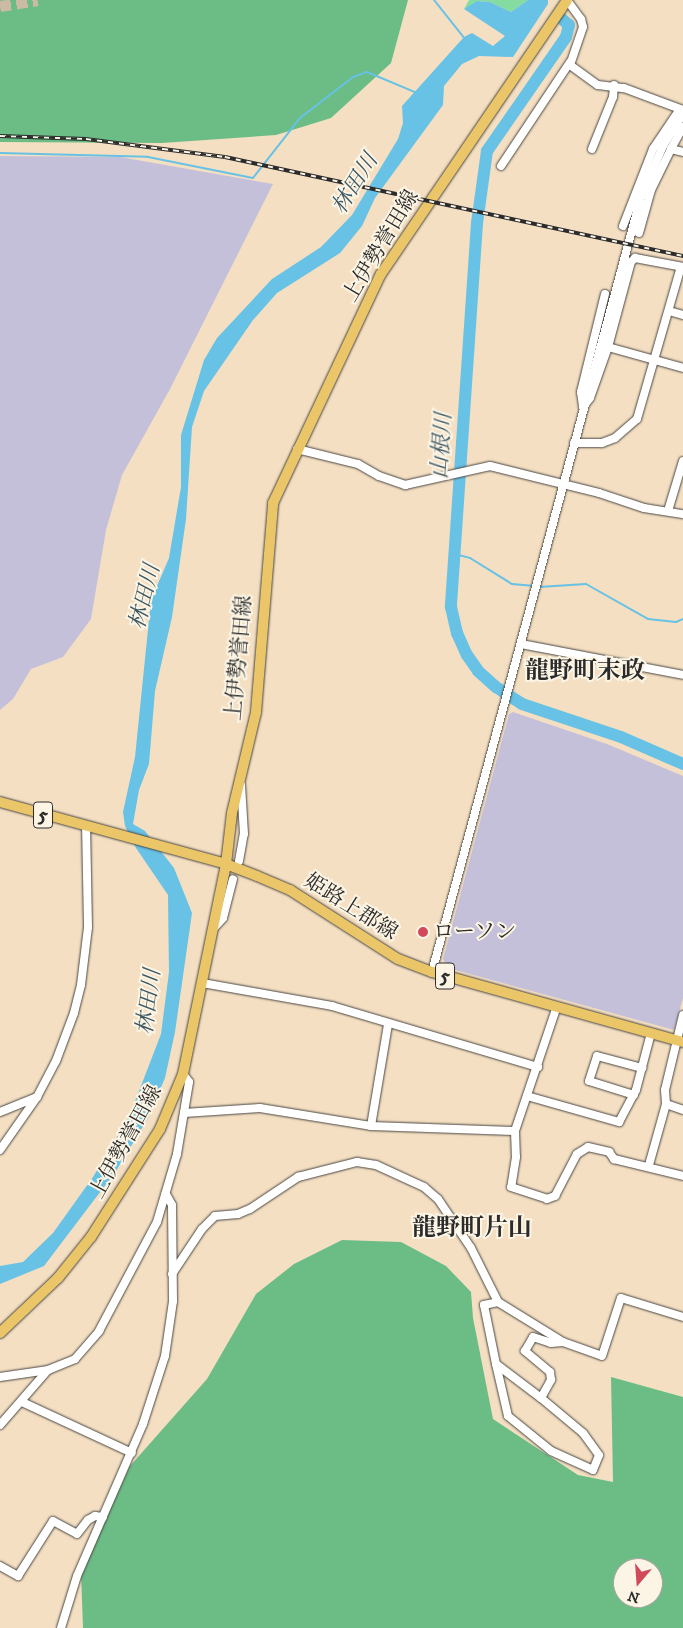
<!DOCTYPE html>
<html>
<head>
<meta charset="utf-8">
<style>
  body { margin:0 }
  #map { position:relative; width:683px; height:1628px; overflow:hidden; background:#f4dfc2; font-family:"IM FELL DW Pica","Noto Serif JP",serif }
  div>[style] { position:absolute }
  .industrial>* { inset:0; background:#c5c0da }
  .green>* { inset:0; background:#85dca0 }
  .forest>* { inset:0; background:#6cbc86 }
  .water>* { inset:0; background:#67c2e5 }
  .stream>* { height:2px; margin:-1px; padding:0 1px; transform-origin:1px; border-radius:1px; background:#67c2e5 }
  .river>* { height:12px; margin:-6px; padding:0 6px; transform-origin:6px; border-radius:6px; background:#67c2e5 }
  .highway-tunnel>* { height:11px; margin-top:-5.5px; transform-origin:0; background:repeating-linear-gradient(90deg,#ccbba4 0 11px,transparent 0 16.5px) }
  .roads { filter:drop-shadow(0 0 1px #494642) drop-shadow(0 0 1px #494642) }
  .minor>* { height:8px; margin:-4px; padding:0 4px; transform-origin:4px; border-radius:4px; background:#fff }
  .major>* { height:10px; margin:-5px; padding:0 5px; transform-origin:5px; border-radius:5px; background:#ebc669 }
  .rail>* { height:4px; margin-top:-2px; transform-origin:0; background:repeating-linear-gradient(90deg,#fcf5e5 0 5.5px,#2b2b2b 0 11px); box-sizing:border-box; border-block:1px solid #2b2b2b }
  .dots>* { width:14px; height:14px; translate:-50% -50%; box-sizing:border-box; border:2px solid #fcf5e5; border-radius:50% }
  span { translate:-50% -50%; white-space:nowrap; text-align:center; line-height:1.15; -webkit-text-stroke:4px #fcf5e5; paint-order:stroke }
  .shield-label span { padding:1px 4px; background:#fcf5e5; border:1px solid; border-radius:4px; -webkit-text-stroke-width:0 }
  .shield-label { font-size:20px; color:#2b2b2b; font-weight:700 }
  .street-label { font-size:21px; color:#2b2b2b }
  .poi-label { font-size:21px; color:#2b2b2b }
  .left { translate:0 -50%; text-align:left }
  .water-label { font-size:22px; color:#3d5863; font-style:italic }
  .quarter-label { font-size:24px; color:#2b2b2b; font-weight:700 }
  .north { position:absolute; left:613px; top:1558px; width:50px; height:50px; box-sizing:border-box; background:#fcf5e5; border:1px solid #a8a49b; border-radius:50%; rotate:198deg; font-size:14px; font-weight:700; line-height:20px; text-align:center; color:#2b2b2b }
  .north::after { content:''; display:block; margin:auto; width:18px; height:22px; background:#d1495b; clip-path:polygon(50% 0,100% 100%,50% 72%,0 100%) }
</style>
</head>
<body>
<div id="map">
  <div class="industrial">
    <i style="clip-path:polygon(0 156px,120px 157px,273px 184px,170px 389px,122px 475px,106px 530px,91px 619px,63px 657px,31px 669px,13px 699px,0 710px)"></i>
    <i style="clip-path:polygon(513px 712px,607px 744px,683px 776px,683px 998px,674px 1030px,448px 968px,443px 959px,509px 714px)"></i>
  </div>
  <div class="green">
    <i style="clip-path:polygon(469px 0,528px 0,511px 12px,490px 2px,478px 1px,464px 9px)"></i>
  </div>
  <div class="forest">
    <i style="clip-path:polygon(0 0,408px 0,391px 63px,331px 118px,276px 135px,162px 143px,0 142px)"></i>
    <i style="clip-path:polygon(evenodd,342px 1240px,401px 1242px,446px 1266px,471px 1292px,473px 1318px,493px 1419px,578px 1475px,613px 1482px,611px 1377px,683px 1397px,683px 1628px,83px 1628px,81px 1573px,130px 1466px,207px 1379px,256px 1294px,294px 1264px,342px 1240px,623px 1568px,653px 1568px,653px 1598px,623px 1598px,623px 1568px)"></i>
  </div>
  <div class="water">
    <i style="clip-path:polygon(528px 0,548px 0,548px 4px,513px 57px,479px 56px,462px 64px,444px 86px,443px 105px,375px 198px,362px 226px,340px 253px,277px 293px,253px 320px,204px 391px,192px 427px,186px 519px,172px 617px,155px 691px,149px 764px,139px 790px,133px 824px,145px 831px,174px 868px,192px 913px,175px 1032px,165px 1078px,148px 1118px,116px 1171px,44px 1266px,0 1284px,0 1266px,23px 1262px,53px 1233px,93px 1177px,129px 1117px,161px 1034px,169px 972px,168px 895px,136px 848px,125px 826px,123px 812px,135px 757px,151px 600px,169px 558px,181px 487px,181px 435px,204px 360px,217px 338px,272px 279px,321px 247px,352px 215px,398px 139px,403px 123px,402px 106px,464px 37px,472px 33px,493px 46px,505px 36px,464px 9px,477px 1px,490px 2px,511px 12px)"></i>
  </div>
  <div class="stream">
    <i style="left:434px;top:0;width:50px;rotate:51.5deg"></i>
    <i style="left:0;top:153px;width:148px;rotate:1.5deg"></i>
    <i style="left:148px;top:157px;width:107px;rotate:11.3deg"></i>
    <i style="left:253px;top:178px;width:76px;rotate:-51.9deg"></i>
    <i style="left:300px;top:118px;width:67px;rotate:-37.7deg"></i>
    <i style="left:353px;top:77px;width:15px;rotate:-20deg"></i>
    <i style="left:367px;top:72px;width:54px;rotate:22.8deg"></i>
    <i style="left:455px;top:554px;width:16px;rotate:15deg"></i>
    <i style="left:470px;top:558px;width:49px;rotate:31.8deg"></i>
    <i style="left:512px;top:584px;width:23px;rotate:5deg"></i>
    <i style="left:539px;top:587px;width:47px;rotate:-3.7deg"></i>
    <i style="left:586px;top:584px;width:71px;rotate:29.4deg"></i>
    <i style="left:648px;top:619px;width:28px;rotate:6deg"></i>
    <i style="left:676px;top:622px;width:8px;rotate:-23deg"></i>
  </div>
  <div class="river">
    <i style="left:562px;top:19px;width:9px;rotate:41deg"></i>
    <i style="left:569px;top:25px;width:12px;rotate:104deg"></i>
    <i style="left:566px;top:37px;width:139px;rotate:124.7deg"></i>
    <i style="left:487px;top:151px;width:73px;rotate:97.9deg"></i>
    <i style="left:477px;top:223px;width:385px;rotate:93.9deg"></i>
    <i style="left:451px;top:607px;width:27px;rotate:77deg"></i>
    <i style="left:457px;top:633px;width:24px;rotate:66deg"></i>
    <i style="left:467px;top:655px;width:19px;rotate:55deg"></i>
    <i style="left:478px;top:671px;width:24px;rotate:42deg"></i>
    <i style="left:496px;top:687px;width:31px;rotate:33deg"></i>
    <i style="left:522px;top:704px;width:104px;rotate:18.4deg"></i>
    <i style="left:621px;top:737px;width:68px;rotate:23.5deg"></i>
  </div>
  <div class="highway-tunnel">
    <i style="left:0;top:6px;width:38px;rotate:-9deg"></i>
  </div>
  <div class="roads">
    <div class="minor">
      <i style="left:567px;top:0;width:24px;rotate:54deg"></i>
      <i style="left:581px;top:19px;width:8px;rotate:76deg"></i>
      <i style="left:583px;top:27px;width:40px;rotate:108.9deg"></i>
      <i style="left:570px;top:65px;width:34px;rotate:36deg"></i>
      <i style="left:598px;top:85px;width:26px;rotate:7deg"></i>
      <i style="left:624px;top:88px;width:63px;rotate:20.4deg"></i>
      <i style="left:683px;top:127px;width:25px;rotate:119deg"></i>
      <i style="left:671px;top:149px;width:12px;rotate:14deg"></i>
      <i style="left:592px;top:149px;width:56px;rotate:-68deg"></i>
      <i style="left:613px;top:97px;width:12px;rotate:-85deg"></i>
      <i style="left:501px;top:166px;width:125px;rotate:-56.4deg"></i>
      <i style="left:623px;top:226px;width:83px;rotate:-68.7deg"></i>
      <i style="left:653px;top:149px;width:48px;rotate:-56deg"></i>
      <i style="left:639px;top:233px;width:45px;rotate:-74.4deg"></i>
      <i style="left:651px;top:190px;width:46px;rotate:-64deg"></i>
      <i style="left:605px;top:294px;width:101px;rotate:103.8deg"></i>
      <i style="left:581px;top:392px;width:15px;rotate:82deg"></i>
      <i style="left:583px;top:407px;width:11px;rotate:-52deg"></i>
      <i style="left:590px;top:398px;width:54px;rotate:-70.6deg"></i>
      <i style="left:608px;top:347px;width:78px;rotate:15.6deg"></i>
      <i style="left:669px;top:311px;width:15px;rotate:16deg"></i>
      <i style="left:608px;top:347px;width:88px;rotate:-74.9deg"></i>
      <i style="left:631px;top:262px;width:6px;rotate:-45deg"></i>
      <i style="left:635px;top:258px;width:49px;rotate:10.6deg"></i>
      <i style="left:574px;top:443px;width:28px"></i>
      <i style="left:602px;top:443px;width:14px;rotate:-21deg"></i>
      <i style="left:615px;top:438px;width:29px;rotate:-41deg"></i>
      <i style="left:637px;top:419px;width:158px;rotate:-73.9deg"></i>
      <i style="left:297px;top:449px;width:63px;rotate:13.8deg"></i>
      <i style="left:358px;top:464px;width:24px;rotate:30deg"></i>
      <i style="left:379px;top:476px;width:28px;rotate:19deg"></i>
      <i style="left:405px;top:485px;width:87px;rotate:-12.6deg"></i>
      <i style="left:490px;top:466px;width:112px;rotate:13.9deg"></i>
      <i style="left:599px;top:493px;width:47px;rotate:18.4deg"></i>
      <i style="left:644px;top:508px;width:39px;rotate:9deg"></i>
      <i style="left:668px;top:511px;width:52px;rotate:-73.3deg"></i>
      <i style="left:521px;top:644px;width:165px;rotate:10.8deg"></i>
      <i style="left:239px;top:861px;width:27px;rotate:-80deg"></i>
      <i style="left:244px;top:834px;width:49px;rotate:-93.5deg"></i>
      <i style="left:212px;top:930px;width:16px;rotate:-47deg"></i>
      <i style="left:223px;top:918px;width:40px;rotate:-75.6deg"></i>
      <i style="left:432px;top:972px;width:803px;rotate:-74.91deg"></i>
      <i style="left:641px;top:197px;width:56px;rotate:-66.7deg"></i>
      <i style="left:663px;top:146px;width:38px;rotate:-58deg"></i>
      <i style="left:202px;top:983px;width:132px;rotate:10deg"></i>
      <i style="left:332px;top:1006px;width:215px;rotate:16.5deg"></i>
      <i style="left:556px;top:1009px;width:129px;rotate:108.6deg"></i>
      <i style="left:515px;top:1131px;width:26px;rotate:88deg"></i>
      <i style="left:516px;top:1157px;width:30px;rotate:99deg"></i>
      <i style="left:511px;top:1187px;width:38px;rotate:18deg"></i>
      <i style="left:547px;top:1199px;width:9px;rotate:-21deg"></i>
      <i style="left:555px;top:1196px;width:47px;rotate:-62.4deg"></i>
      <i style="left:577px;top:1154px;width:13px;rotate:-32deg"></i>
      <i style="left:588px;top:1147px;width:22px;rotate:13deg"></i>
      <i style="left:609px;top:1152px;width:9px;rotate:54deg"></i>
      <i style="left:614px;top:1159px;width:71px;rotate:13.8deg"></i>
      <i style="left:634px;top:1095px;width:47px;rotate:-162.7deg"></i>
      <i style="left:589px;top:1081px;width:26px;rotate:-72deg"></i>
      <i style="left:597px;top:1056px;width:47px;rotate:14.9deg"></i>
      <i style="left:527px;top:1096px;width:96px;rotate:15.8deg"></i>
      <i style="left:619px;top:1122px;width:36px;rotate:-62deg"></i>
      <i style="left:636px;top:1090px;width:59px;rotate:-75.3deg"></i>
      <i style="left:666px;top:1104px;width:18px;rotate:19deg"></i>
      <i style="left:0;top:1112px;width:40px;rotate:-22deg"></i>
      <i style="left:184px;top:1113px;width:76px;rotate:-3.8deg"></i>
      <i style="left:260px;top:1108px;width:112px;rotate:9.2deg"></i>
      <i style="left:371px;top:1126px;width:144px;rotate:2deg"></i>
      <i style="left:371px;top:1126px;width:103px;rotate:-80.5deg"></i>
      <i style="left:0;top:1150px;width:65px;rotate:-55.1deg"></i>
      <i style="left:37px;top:1097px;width:41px;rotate:-62.2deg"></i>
      <i style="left:56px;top:1061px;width:51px;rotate:-69.4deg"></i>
      <i style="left:74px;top:1013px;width:29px;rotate:-76deg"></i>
      <i style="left:81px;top:985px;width:58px;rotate:-83.1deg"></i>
      <i style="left:88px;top:927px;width:100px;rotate:-91.1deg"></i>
      <i style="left:649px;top:1165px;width:63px;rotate:-74.4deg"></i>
      <i style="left:666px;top:1104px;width:14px;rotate:-94deg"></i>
      <i style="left:665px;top:1090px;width:77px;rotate:-76.5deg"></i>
      <i style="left:172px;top:1274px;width:54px;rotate:-56.3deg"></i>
      <i style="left:202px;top:1229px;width:18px;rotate:-45deg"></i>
      <i style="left:215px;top:1216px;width:23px;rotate:-5deg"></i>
      <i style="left:238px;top:1214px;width:13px;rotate:-23deg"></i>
      <i style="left:250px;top:1209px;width:58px;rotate:-33.7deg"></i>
      <i style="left:298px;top:1177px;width:61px;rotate:-14.3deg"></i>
      <i style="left:357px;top:1162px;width:19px;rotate:9deg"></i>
      <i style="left:376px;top:1165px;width:53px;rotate:24.6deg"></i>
      <i style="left:424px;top:1187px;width:18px;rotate:41deg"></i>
      <i style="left:438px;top:1199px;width:59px;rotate:56deg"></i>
      <i style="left:471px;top:1248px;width:60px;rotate:63.4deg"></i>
      <i style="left:498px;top:1302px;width:76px;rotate:31.6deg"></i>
      <i style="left:563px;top:1342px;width:41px;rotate:19.7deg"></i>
      <i style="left:602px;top:1356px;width:61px;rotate:-71.9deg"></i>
      <i style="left:621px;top:1298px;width:65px;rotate:17deg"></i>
      <i style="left:496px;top:1364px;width:60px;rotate:-101.5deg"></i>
      <i style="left:484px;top:1305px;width:14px;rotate:-12deg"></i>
      <i style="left:0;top:1377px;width:49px;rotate:-8.3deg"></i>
      <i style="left:48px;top:1370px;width:29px;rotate:-22deg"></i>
      <i style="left:75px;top:1359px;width:37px;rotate:-49deg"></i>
      <i style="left:99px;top:1331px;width:123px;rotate:-62deg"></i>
      <i style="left:157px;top:1222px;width:71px;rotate:-73.6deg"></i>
      <i style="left:177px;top:1154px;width:73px;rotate:-80.5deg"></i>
      <i style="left:189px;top:1082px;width:10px;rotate:-127deg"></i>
      <i style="left:541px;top:1398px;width:56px;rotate:-142.9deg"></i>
      <i style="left:496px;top:1364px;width:53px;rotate:77deg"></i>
      <i style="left:508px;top:1416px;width:55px;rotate:39.1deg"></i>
      <i style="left:551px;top:1451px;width:46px;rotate:24.3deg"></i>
      <i style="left:593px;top:1470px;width:16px;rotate:-68deg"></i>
      <i style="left:599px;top:1455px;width:27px;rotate:-126deg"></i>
      <i style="left:583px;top:1433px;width:55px;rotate:-140.2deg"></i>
      <i style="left:541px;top:1398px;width:21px;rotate:-61deg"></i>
      <i style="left:551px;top:1380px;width:8px;rotate:-97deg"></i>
      <i style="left:550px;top:1372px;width:33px;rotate:-140deg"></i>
      <i style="left:525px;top:1351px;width:16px;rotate:-60deg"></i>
      <i style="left:533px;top:1337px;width:19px;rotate:18deg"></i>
      <i style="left:551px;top:1343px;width:12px;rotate:-5deg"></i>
      <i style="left:22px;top:1402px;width:121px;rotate:24.9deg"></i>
      <i style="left:0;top:1425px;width:73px;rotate:-48.9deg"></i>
      <i style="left:0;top:1566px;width:21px;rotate:29deg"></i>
      <i style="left:18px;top:1576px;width:65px;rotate:-57.5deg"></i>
      <i style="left:53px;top:1521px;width:27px;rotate:28deg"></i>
      <i style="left:77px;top:1534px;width:18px;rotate:-52deg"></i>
      <i style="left:88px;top:1520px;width:8px;rotate:-30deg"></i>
      <i style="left:95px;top:1516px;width:8px;rotate:7deg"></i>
      <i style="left:61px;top:1628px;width:54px;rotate:-72.9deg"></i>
      <i style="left:77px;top:1576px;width:166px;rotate:-66.5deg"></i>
      <i style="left:143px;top:1424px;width:71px;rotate:-72.1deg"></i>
      <i style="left:165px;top:1356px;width:56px;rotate:-81.7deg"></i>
      <i style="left:173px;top:1301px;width:96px;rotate:-90.6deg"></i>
      <i style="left:172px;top:1205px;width:13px;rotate:-119deg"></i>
    </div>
    <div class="major">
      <i style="left:0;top:802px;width:234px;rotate:15.3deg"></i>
      <i style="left:226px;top:864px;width:33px;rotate:21deg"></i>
      <i style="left:257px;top:876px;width:36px;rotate:23deg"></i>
      <i style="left:290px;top:890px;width:128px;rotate:32.6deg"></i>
      <i style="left:398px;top:959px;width:36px;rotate:21deg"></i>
      <i style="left:432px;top:972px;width:261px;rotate:15.6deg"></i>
      <i style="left:0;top:1333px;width:80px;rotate:-43.5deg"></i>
      <i style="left:58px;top:1278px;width:53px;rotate:-51.2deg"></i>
      <i style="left:91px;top:1237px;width:128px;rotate:-57.4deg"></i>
      <i style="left:160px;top:1129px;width:60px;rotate:-67.3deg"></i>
      <i style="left:183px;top:1074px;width:214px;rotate:-78.4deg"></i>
      <i style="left:226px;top:864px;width:51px;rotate:-83.3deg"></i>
      <i style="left:232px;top:813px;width:104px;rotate:-76.6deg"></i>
      <i style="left:256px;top:712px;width:210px;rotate:-85.3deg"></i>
      <i style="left:273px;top:503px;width:253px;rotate:-64.8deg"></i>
      <i style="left:381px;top:274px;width:331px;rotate:-55.8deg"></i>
    </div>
  </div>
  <div class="rail">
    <i style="left:0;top:136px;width:86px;rotate:2deg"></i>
    <i style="left:86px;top:139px;width:140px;rotate:7.4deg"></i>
    <i style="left:225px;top:157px;width:469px;rotate:12.2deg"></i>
  </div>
  <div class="dots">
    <i style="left:423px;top:932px;background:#d1495b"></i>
  </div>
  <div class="shield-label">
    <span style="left:43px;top:815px">5</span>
    <span style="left:445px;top:976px">5</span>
  </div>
  <div class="street-label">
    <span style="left:381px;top:246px;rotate:-59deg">上伊勢誉田線</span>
    <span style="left:239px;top:658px;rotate:-85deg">上伊勢誉田線</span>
    <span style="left:351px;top:907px;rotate:32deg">姫路上郡線</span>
    <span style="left:126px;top:1142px;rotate:-61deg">上伊勢誉田線</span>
  </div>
  <div class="poi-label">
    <span class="left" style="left:433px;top:932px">ローソン</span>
  </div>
  <div class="water-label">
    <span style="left:355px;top:184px;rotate:-58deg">林田川</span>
    <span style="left:442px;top:446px;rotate:-86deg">山根川</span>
    <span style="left:145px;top:597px;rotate:-76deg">林田川</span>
    <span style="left:149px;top:1002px;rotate:-83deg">林田川</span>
  </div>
  <div class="quarter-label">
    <span style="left:585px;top:672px">龍野町末政</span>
    <span style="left:472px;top:1229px">龍野町片山</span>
  </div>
  <div class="north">N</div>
</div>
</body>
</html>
